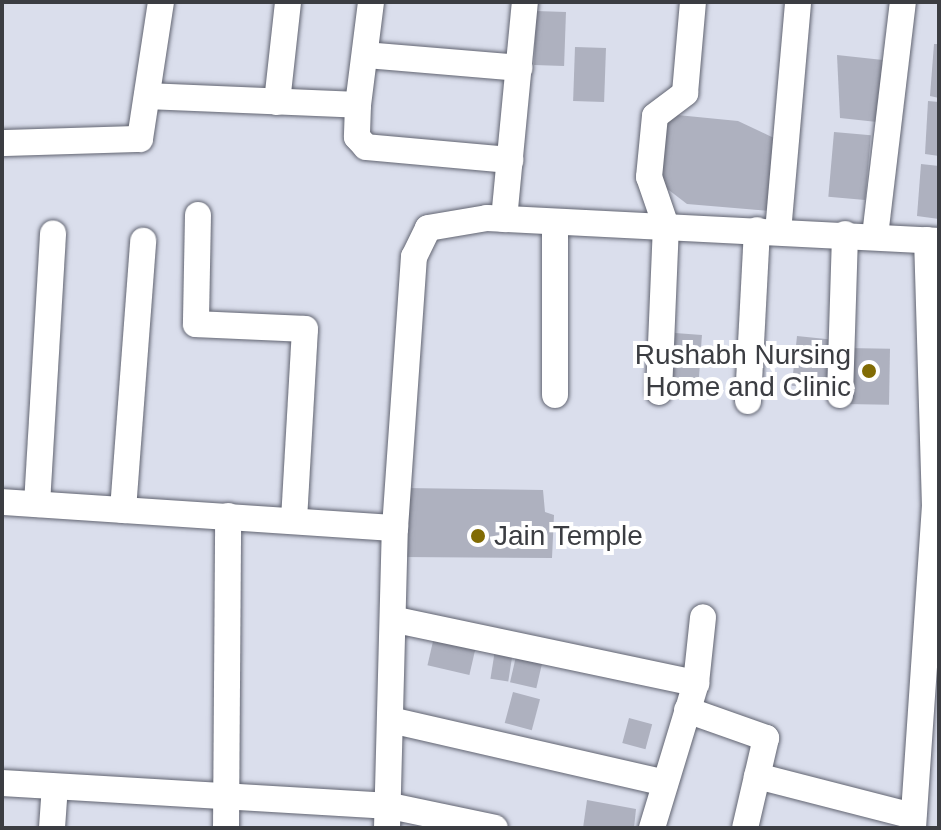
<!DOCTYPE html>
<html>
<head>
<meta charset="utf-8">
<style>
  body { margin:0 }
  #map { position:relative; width:941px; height:830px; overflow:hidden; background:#dadeec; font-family:Arial,sans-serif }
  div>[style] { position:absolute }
  .building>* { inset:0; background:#aeb1bf; transform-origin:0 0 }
  .roads { filter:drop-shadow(0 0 2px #616471) drop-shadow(0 0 2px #616471) }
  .minor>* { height:26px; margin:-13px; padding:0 13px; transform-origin:13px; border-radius:13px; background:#fff }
  .dots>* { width:22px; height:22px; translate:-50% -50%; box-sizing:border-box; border:4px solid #fff; border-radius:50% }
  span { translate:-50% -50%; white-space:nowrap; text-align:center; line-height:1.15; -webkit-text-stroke:8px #fff; paint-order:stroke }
  .poi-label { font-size:28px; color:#3b3d42 }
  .right { translate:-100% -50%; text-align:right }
  .left { translate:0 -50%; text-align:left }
  .frame { position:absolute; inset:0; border:4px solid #3b3d42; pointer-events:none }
</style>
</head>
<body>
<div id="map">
  <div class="building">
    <i style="left:536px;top:11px;width:30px;height:54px;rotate:2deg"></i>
    <i style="clip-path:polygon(934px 44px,939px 44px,939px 98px,930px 96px)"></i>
    <i style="left:575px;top:47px;width:31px;height:54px;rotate:2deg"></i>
    <i style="clip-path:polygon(837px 55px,883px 60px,877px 122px,840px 118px)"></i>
    <i style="clip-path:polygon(928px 101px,939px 102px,939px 156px,925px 154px)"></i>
    <i style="clip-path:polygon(667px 114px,738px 121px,776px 139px,770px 211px,687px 204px,661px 184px)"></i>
    <i style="left:834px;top:132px;width:37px;height:65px;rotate:5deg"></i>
    <i style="clip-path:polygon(921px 164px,939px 166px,939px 219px,917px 216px)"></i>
    <i style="left:675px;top:333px;width:27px;height:60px;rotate:4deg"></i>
    <i style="left:797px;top:336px;width:41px;height:50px;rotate:6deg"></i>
    <i style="left:846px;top:348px;width:44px;height:56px;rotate:1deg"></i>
    <i style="clip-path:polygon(405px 488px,543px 490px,545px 512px,554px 515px,552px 558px,402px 557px)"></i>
    <i style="left:434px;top:637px;width:43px;height:29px;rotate:13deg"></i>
    <i style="left:495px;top:650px;width:18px;height:29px;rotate:9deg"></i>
    <i style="left:517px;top:652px;width:27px;height:31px;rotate:13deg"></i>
    <i style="left:513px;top:692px;width:28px;height:32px;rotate:15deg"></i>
    <i style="left:629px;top:718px;width:24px;height:26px;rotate:15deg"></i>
    <i style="clip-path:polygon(587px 800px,636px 809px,634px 828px,583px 828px)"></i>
  </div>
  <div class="roads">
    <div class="minor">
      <i style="left:365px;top:55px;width:155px;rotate:4.8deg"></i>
      <i style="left:147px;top:96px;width:211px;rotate:2.4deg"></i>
      <i style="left:358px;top:105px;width:104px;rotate:-82.8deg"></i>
      <i style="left:277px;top:102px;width:101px;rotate:-83.7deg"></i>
      <i style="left:358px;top:105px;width:32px;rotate:92deg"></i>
      <i style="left:357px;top:137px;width:13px;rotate:48deg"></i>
      <i style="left:366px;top:147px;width:145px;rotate:5.2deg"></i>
      <i style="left:2px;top:143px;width:138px;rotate:-1.7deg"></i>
      <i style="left:140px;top:139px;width:139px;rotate:-81.3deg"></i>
      <i style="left:198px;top:215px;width:109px;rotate:91.1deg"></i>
      <i style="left:196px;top:324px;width:109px;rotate:2.6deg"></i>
      <i style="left:305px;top:329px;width:191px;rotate:93.3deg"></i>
      <i style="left:504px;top:219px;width:218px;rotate:-84.5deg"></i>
      <i style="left:555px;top:222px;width:173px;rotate:90deg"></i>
      <i style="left:778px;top:232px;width:231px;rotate:-85deg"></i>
      <i style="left:875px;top:236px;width:236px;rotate:-83.2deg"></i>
      <i style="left:659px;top:392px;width:166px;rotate:-87.6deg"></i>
      <i style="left:666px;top:226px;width:52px;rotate:-109.1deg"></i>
      <i style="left:649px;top:177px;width:61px;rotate:-84.4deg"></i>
      <i style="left:655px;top:116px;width:38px;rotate:-37deg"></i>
      <i style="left:685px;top:93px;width:91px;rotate:-85deg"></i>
      <i style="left:840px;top:395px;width:161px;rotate:-88.2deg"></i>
      <i style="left:748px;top:401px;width:171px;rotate:-87deg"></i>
      <i style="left:2px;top:502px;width:394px;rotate:3.8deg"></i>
      <i style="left:37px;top:504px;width:271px;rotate:-86.6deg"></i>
      <i style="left:123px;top:510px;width:270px;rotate:-85.7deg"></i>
      <i style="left:396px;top:620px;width:307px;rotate:11.9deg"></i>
      <i style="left:696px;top:683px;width:152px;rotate:106.9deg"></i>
      <i style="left:696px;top:683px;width:66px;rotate:-83.9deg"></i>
      <i style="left:687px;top:710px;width:84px;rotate:19.5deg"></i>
      <i style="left:766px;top:738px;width:92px;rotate:103.1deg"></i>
      <i style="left:395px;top:721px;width:277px;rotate:12.9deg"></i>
      <i style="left:757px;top:776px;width:161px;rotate:14.4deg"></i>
      <i style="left:2px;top:783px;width:389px;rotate:3.4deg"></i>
      <i style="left:390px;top:806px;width:107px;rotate:11.8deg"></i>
      <i style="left:52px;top:828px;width:39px;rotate:-86deg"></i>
      <i style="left:226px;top:828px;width:312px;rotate:-89.6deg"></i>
      <i style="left:387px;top:828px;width:300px;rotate:-88.5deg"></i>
      <i style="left:395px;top:528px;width:272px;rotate:-86deg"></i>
      <i style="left:414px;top:257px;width:32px;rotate:-64deg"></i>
      <i style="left:428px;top:228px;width:60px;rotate:-9.6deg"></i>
      <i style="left:487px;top:218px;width:453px;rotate:2.9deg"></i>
      <i style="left:913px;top:828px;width:322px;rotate:-86.1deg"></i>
      <i style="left:935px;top:507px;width:267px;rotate:-91.7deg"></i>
    </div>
  </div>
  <div class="dots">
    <i style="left:869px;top:371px;background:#816b04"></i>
    <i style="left:478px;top:536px;background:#816b04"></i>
  </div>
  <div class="poi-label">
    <span class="right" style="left:851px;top:371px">Rushabh Nursing<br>Home and Clinic</span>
    <span class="left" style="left:494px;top:536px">Jain Temple</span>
  </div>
  <div class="frame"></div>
</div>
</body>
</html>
